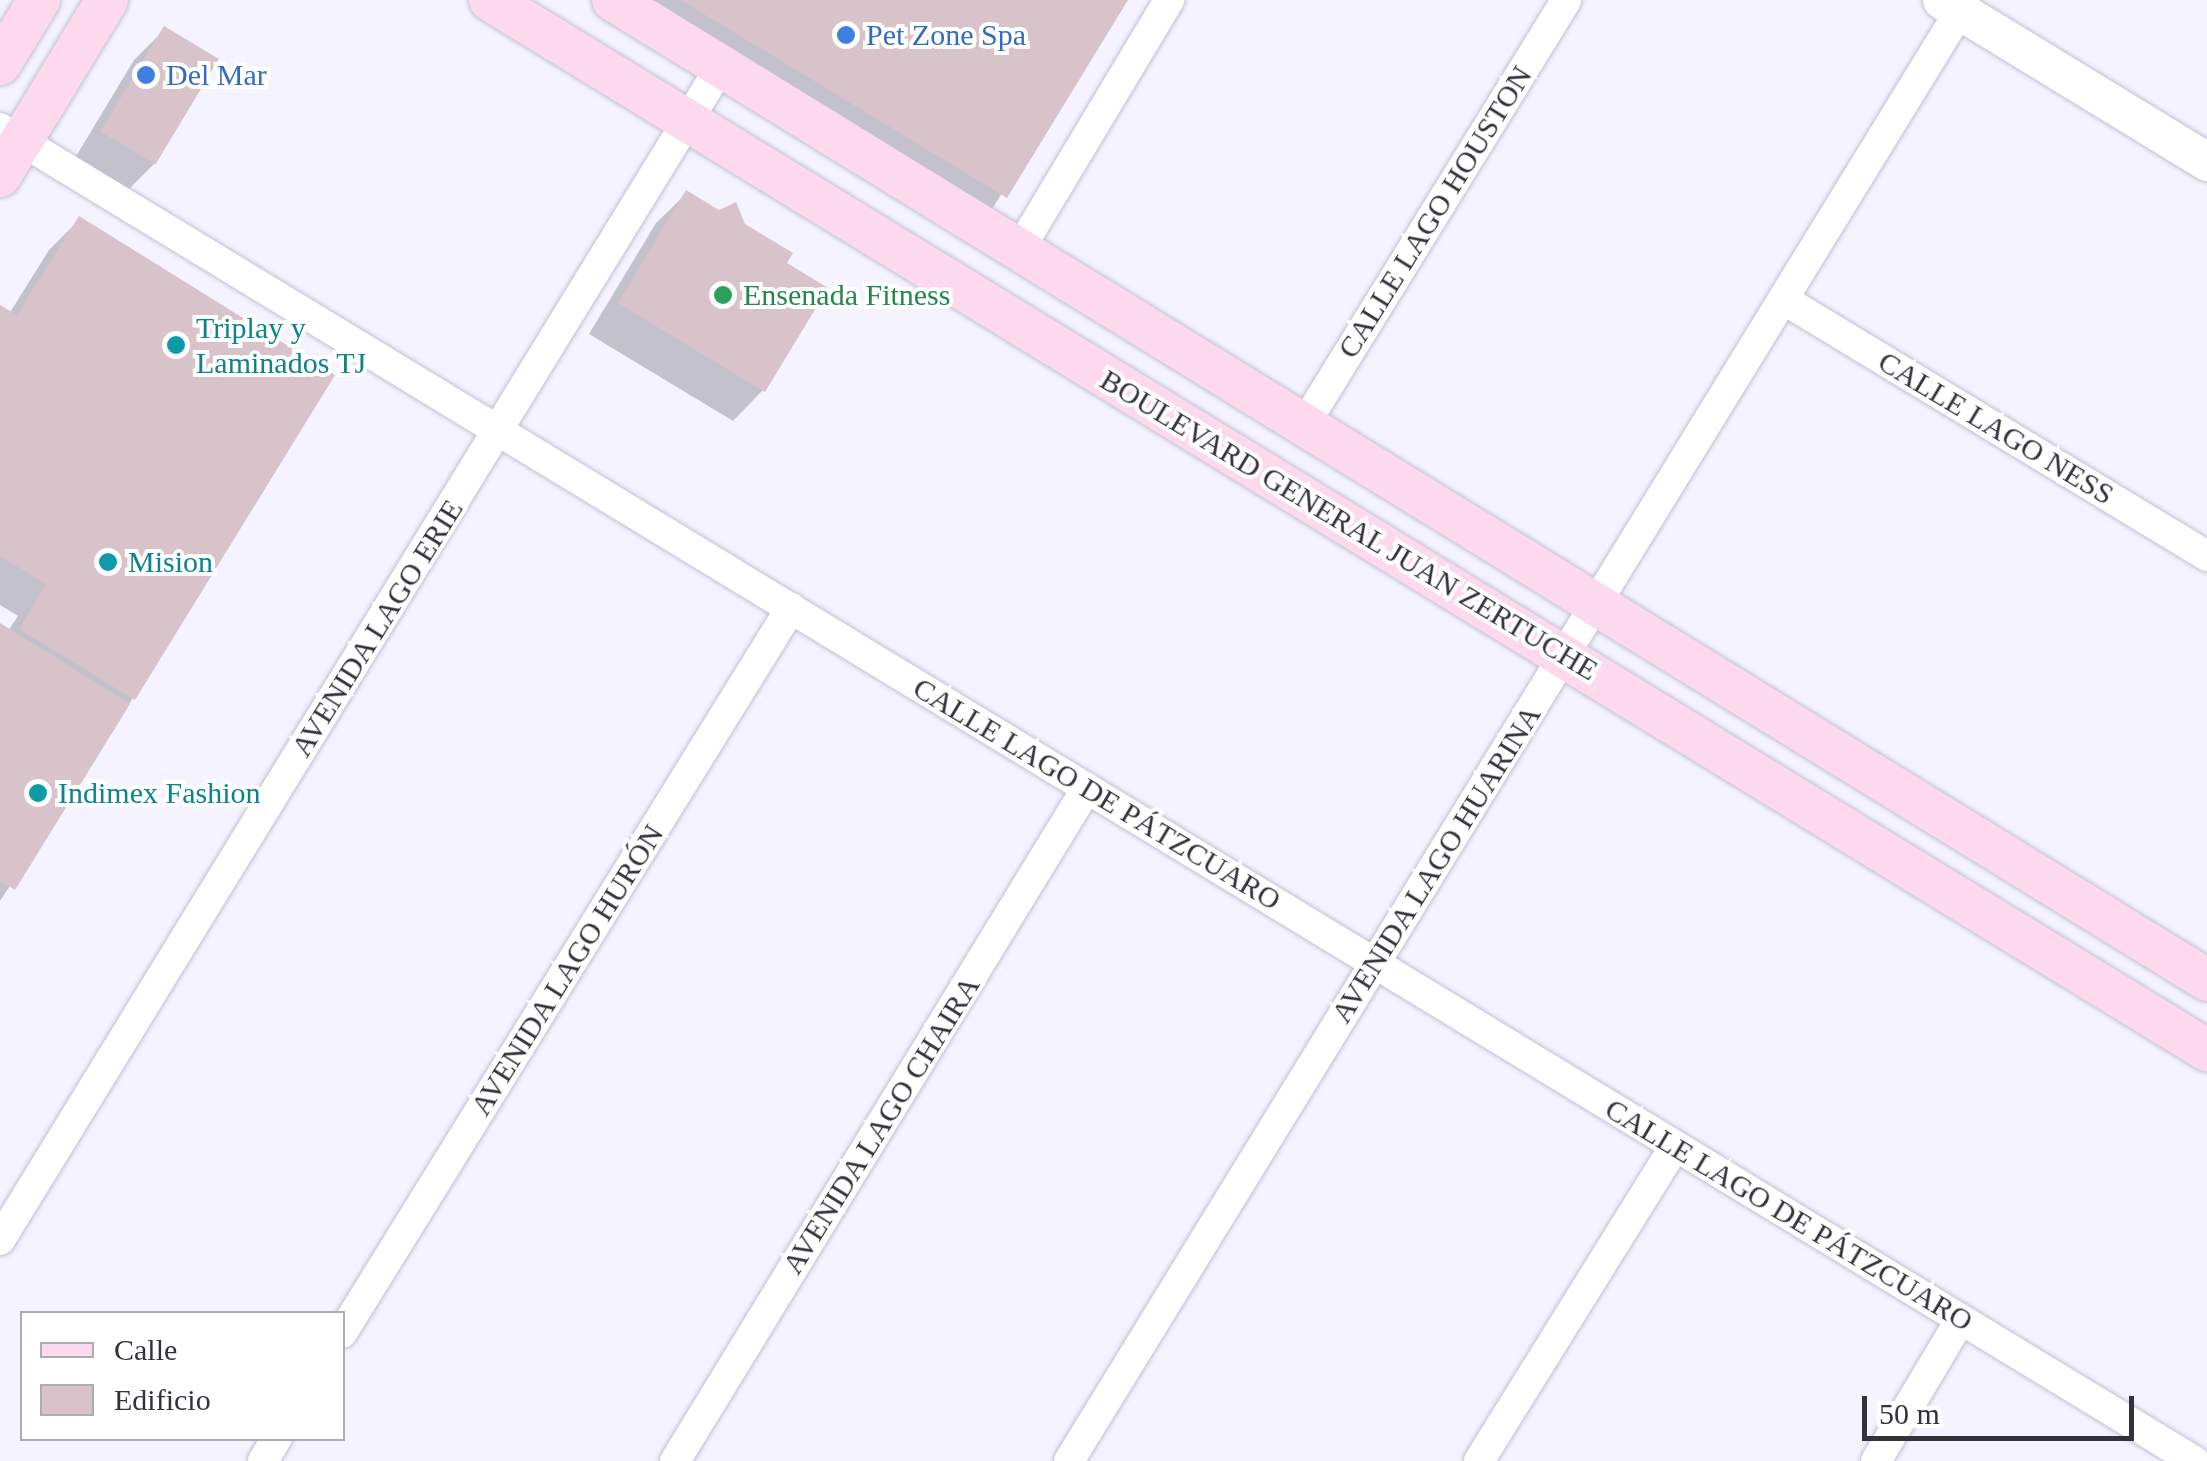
<!DOCTYPE html>
<html>
<head>
<meta charset="utf-8">
<style>
  body { margin:0 }
  #map { position:relative; width:2207px; height:1461px; overflow:hidden; background:#f4f3ff; font-family:Georgia,serif }
  div>[style] { position:absolute }
  .shadow>* { inset:0; background:#0003 }
  .building>* { inset:0; background:#d9c3ca; transform-origin:0 0 }
  .roads { filter:drop-shadow(0 0 2px #c2c0d3) drop-shadow(0 0 2px #c2c0d3) }
  .minor>* { height:30px; margin:-15px; padding:0 15px; transform-origin:15px; border-radius:15px; background:#fff }
  .tertiary>* { height:38px; margin:-19px; padding:0 19px; transform-origin:19px; border-radius:19px; background:#fff }
  .secondary>* { height:42px; margin:-21px; padding:0 21px; transform-origin:21px; border-radius:21px; background:#fcd9ed }
  .dots>* { width:28px; height:28px; translate:-50% -50%; box-sizing:border-box; border:5px solid #fff; border-radius:50% }
  span { translate:-50% -50%; white-space:nowrap; text-align:center; line-height:1.15; -webkit-text-stroke:8px #fff; paint-order:stroke }
  .shop-label { font-size:30px; color:#366cbe }
  .left { translate:0 -50%; text-align:left }
  .street-label { font-size:30px; color:#33323a }
  .leisure-label { font-size:30px; color:#27864d }
  .culture-label { font-size:30px; color:#0d838f }
  .legend { position:absolute; left:20px; top:1311px; width:325px; height:130px; box-sizing:border-box; background:#fff; border:2px solid #adadb0; margin:0; padding:12px 18px; list-style:none; font-size:30px; color:#33323a }
  .legend li { display:flex; align-items:center; gap:20px; height:50px }
  .legend b { width:50px; border:2px solid #adadb0 }
  .scale { position:absolute; left:1862px; top:1396px; width:272px; height:45px; box-sizing:border-box; border:5px solid #33323a; border-top:0; padding-left:12px; font-size:30px; line-height:35px; white-space:nowrap; color:#33323a; -webkit-text-stroke:8px #fff; paint-order:stroke }
</style>
</head>
<body>
<div id="map">
  <div class="shadow">
    <i style="clip-path:polygon(641px 0,1125px 0,990px 212px)"></i>
    <i style="clip-path:polygon(165px 29px,154px 164px,124px 194px,72px 163px,134px 60px)"></i>
    <i style="clip-path:polygon(687px 193px,743px 226px,763px 390px,733px 421px,589px 334px,656px 223px)"></i>
    <i style="clip-path:polygon(79px 220px,133px 698px,0 901px,0 626px,8px 631px,18px 616px,0 605px,0 308px,9px 314px,49px 250px)"></i>
  </div>
  <div class="building">
    <i style="clip-path:polygon(681px 0,1128px 0,1007px 198px)"></i>
    <i style="left:164px;top:26px;width:64px;height:123px;rotate:31deg"></i>
    <i style="clip-path:polygon(686px 190px,719px 210px,736px 202px,745px 224px,793px 253px,787px 263px,828px 288px,765px 392px,618px 303px)"></i>
    <i style="clip-path:polygon(79px 216px,335px 375px,135px 700px,19px 629px,46px 584px,0 556px,0 305px,17px 315px)"></i>
    <i style="clip-path:polygon(0 623px,130px 704px,15px 890px,0 881px)"></i>
  </div>
  <div class="roads">
    <div class="minor">
      <i style="left:0;top:128px;width:2567px;rotate:31.28deg"></i>
      <i style="left:1019px;top:250px;width:292px;rotate:-59deg"></i>
      <i style="left:1786px;top:301px;width:492px;rotate:31.2deg"></i>
      <i style="left:1304px;top:425px;width:499px;rotate:-58.3deg"></i>
      <i style="left:0;top:1240px;width:1378px;rotate:-58.44deg"></i>
      <i style="left:342px;top:1333px;width:853px;rotate:-58.23deg"></i>
      <i style="left:263px;top:1461px;width:27px;rotate:-59deg"></i>
      <i style="left:675px;top:1461px;width:789px;rotate:-58.53deg"></i>
      <i style="left:1069px;top:1461px;width:1702px;rotate:-58.43deg"></i>
      <i style="left:1479px;top:1461px;width:371px;rotate:-58.1deg"></i>
      <i style="left:1876px;top:1461px;width:165px;rotate:-59.1deg"></i>
    </div>
    <div class="tertiary">
      <i style="left:1942px;top:0;width:311px;rotate:31.4deg"></i>
    </div>
    <div class="secondary">
      <i style="left:490px;top:0;width:2013px;rotate:31.45deg"></i>
      <i style="left:613px;top:0;width:1871px;rotate:31.58deg"></i>
      <i style="left:0;top:64px;width:75px;rotate:-58.6deg"></i>
      <i style="left:0;top:176px;width:206px;rotate:-58.7deg"></i>
    </div>
  </div>
  <div class="dots">
    <i style="left:846px;top:35px;background:#3f7fe0"></i>
    <i style="left:146px;top:75px;background:#3f7fe0"></i>
    <i style="left:723px;top:295px;background:#2e9e5b"></i>
    <i style="left:176px;top:345px;background:#0f9aa8"></i>
    <i style="left:108px;top:562px;background:#0f9aa8"></i>
    <i style="left:38px;top:793px;background:#0f9aa8"></i>
  </div>
  <div class="shop-label">
    <span class="left" style="left:866px;top:35px">Pet Zone Spa</span>
    <span class="left" style="left:166px;top:75px">Del Mar</span>
  </div>
  <div class="street-label">
    <span style="left:1435px;top:212px;rotate:-58deg">CALLE LAGO HOUSTON</span>
    <span style="left:1996px;top:428px;rotate:31deg">CALLE LAGO NESS</span>
    <span style="left:1349px;top:525px;rotate:31deg">BOULEVARD GENERAL JUAN ZERTUCHE</span>
    <span style="left:377px;top:628px;rotate:-58deg">AVENIDA LAGO ERIE</span>
    <span style="left:1097px;top:794px;rotate:31deg">CALLE LAGO DE PÁTZCUARO</span>
    <span style="left:1436px;top:864px;rotate:-58deg">AVENIDA LAGO HUARINA</span>
    <span style="left:567px;top:970px;rotate:-58deg">AVENIDA LAGO HURÓN</span>
    <span style="left:881px;top:1125px;rotate:-58deg">AVENIDA LAGO CHAIRA</span>
    <span style="left:1789px;top:1215px;rotate:31deg">CALLE LAGO DE PÁTZCUARO</span>
  </div>
  <div class="leisure-label">
    <span class="left" style="left:743px;top:295px">Ensenada Fitness</span>
  </div>
  <div class="culture-label">
    <span class="left" style="left:196px;top:345px">Triplay y<br>Laminados TJ</span>
    <span class="left" style="left:128px;top:562px">Mision</span>
    <span class="left" style="left:58px;top:793px">Indimex Fashion</span>
  </div>
  <ul class="legend">
  <li><b style="height:12px;background:#fcd9ed"></b>Calle</li>
  <li><b style="height:28px;background:#d9c3ca"></b>Edificio</li>
  </ul>
  <div class="scale">50 m</div>
</div>
</body>
</html>
